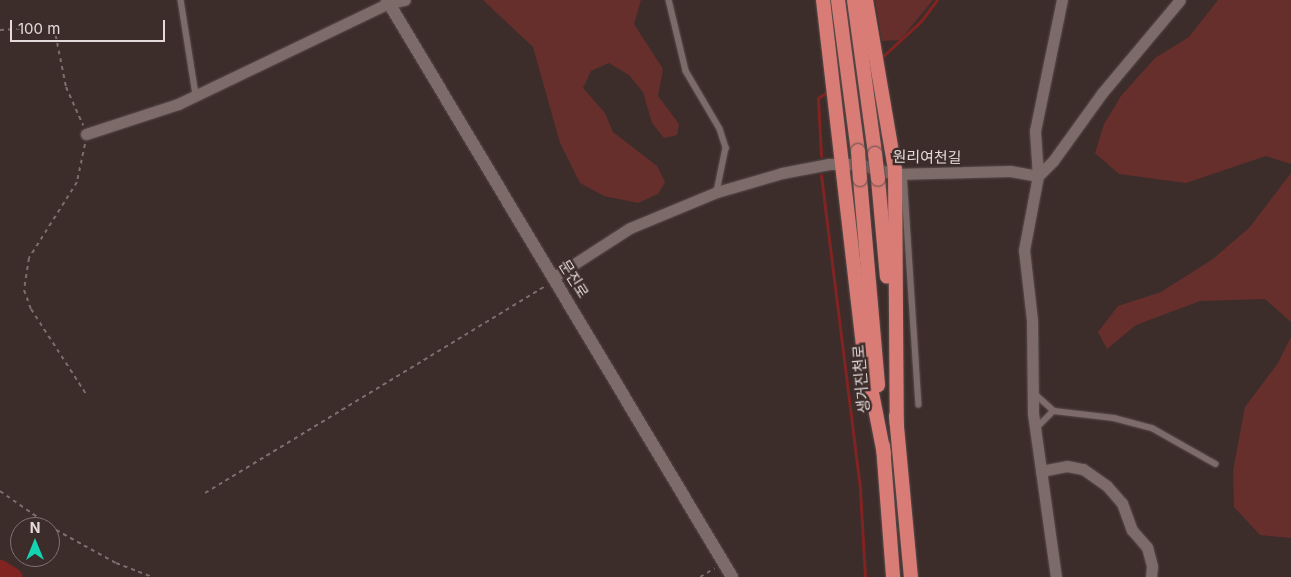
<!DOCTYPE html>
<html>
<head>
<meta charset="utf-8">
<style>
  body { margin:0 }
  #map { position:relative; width:1291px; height:577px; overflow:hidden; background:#3c2d2b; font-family:Inter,"Noto Sans KR",sans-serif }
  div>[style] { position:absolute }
  .green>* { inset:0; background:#662f2c }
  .stream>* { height:3px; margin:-1.5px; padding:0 1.5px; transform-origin:1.5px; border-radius:1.5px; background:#812321 }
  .river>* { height:19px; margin:-9.5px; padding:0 9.5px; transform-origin:9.5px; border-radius:9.5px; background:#812321 }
  .path>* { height:2px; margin-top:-1px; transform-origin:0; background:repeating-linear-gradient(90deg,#7b6e6c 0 4px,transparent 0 8px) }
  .roads { filter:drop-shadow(0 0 1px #594c4b) drop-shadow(0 0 1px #594c4b) }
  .service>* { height:5.5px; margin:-2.75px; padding:0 2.75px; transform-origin:2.75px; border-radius:2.75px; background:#7d6b69 }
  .minor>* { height:11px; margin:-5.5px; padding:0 5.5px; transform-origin:5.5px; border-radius:5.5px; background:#7d6b69 }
  .tertiary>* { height:12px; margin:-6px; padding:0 6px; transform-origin:6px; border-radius:6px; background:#7d6b69 }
  .trunk>* { height:14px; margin:-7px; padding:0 7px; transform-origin:7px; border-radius:7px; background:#d97c76 }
  .bridges { filter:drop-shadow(0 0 1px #594c4b) drop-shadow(0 0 1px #594c4b) }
  .trunk-bridge>* { height:14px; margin:-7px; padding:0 7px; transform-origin:7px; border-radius:7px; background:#d97c76 }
  span { translate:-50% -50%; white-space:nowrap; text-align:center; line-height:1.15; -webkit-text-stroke:5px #3c2d2b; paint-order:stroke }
  .street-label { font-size:15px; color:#e4dad9 }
  .north { position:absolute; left:10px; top:517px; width:50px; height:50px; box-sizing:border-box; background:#3c2d2b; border:1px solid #7f7271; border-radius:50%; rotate:0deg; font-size:14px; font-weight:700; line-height:20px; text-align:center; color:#e4dad9 }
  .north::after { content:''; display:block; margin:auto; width:18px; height:22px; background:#14d5b3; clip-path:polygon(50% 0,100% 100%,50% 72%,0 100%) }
  .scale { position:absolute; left:10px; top:20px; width:155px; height:22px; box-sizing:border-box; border:2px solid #e4dad9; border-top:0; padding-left:6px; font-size:15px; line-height:18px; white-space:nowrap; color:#e4dad9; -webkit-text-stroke:4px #3c2d2b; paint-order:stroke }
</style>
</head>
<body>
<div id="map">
  <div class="green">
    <i style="clip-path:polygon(483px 0,641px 0,634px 24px,663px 69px,658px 96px,679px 124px,677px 135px,664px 138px,652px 123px,643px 92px,629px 75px,609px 63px,591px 71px,583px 88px,605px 113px,613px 132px,657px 166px,665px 182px,658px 194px,638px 203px,604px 196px,580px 183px,560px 143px,533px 47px)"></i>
    <i style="clip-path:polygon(875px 0,933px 0,900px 40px,882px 41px)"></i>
    <i style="clip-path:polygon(1218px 0,1291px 0,1291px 164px,1266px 156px,1186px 183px,1119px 174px,1095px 153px,1104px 124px,1121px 96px,1155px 58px,1189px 37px)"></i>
    <i style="clip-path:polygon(1291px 173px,1291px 322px,1265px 299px,1200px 301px,1136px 325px,1107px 349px,1098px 332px,1118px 306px,1161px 292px,1213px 259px,1249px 228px)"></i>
    <i style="clip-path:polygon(1291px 337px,1291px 538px,1260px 535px,1234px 507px,1233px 471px,1245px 407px,1278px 363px)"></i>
  </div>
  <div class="stream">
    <i style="left:882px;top:57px;width:53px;rotate:-42.7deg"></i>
    <i style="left:921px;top:21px;width:26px;rotate:-53deg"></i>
    <i style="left:821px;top:156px;width:58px;rotate:-93deg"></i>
    <i style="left:818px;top:98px;width:13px;rotate:-32deg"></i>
    <i style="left:821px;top:175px;width:317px;rotate:82.9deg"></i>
    <i style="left:860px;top:490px;width:87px;rotate:86.7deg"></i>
  </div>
  <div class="river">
    <i style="left:0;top:569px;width:15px;rotate:32deg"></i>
  </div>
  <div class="path">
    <i style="left:0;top:30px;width:54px;rotate:-3.2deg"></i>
    <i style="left:54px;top:27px;width:61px;rotate:78.7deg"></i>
    <i style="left:66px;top:87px;width:42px;rotate:65.9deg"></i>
    <i style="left:85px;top:144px;width:39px;rotate:102deg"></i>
    <i style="left:77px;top:182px;width:90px;rotate:122.3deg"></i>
    <i style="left:29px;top:258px;width:32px;rotate:99deg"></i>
    <i style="left:24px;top:290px;width:20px;rotate:70deg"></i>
    <i style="left:31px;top:309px;width:101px;rotate:57.1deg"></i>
    <i style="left:0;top:491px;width:68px;rotate:34.9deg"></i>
    <i style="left:56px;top:530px;width:68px;rotate:28.8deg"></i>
    <i style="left:116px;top:563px;width:40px;rotate:21deg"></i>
    <i style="left:205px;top:493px;width:398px;rotate:-31.3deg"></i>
    <i style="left:700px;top:577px;width:17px;rotate:-31deg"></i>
  </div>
  <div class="roads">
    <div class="service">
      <i style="left:181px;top:0;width:96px;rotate:81deg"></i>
      <i style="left:669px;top:0;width:73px;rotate:76.5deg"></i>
      <i style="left:686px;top:71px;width:67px;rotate:59.6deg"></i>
      <i style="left:720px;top:129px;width:20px;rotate:72deg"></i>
      <i style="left:726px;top:148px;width:45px;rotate:101.6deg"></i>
      <i style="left:904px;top:174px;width:231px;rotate:86.3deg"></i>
      <i style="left:1033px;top:392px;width:28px;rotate:42deg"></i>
      <i style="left:1054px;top:411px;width:27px;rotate:135deg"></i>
      <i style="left:1054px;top:411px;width:60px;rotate:6.7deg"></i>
      <i style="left:1114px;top:418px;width:39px;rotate:15deg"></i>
      <i style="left:1152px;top:428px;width:73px;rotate:29.4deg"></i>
    </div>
    <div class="minor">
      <i style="left:86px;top:134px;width:97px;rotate:-18.1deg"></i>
      <i style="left:178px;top:104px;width:234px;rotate:-25.6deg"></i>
      <i style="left:389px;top:3px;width:16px;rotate:-11deg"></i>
      <i style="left:554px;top:277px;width:90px;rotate:-32.8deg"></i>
      <i style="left:630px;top:228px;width:94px;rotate:-22.5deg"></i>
      <i style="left:717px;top:192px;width:68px;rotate:-16.3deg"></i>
      <i style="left:782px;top:173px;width:48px;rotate:-10.8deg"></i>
      <i style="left:829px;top:164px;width:30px"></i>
      <i style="left:859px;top:164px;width:37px;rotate:16deg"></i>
      <i style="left:895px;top:174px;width:115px;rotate:-1.5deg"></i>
      <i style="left:1010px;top:171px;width:28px;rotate:10deg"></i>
      <i style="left:1038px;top:176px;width:21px;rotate:-45deg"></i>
      <i style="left:1053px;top:161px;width:84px;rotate:-54.2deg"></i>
      <i style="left:1102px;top:93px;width:121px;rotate:-50deg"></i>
      <i style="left:1041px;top:471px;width:26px;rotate:-11deg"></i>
      <i style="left:1067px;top:466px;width:16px;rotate:11deg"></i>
      <i style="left:1083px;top:469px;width:29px;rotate:35deg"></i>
      <i style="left:1107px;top:486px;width:23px;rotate:49deg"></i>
      <i style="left:1122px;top:503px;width:29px;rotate:70deg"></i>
      <i style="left:1132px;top:530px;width:23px;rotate:49deg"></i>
      <i style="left:1147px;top:547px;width:20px;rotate:75deg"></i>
      <i style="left:1152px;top:566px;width:11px;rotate:95deg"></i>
      <i style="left:1056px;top:577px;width:166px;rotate:-98deg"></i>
      <i style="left:1033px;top:413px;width:93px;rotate:-90.6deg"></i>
      <i style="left:1032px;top:320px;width:70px;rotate:-96.5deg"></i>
      <i style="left:1024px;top:250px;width:75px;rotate:-79.3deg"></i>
      <i style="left:1038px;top:176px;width:45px;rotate:-93.8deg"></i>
      <i style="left:1035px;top:131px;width:134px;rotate:-78.4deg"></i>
    </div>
    <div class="tertiary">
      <i style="left:387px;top:0;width:672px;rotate:59.12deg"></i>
    </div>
    <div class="trunk">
      <i style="left:823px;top:0;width:349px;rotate:83.4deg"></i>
      <i style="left:863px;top:347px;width:109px;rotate:78.9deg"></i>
      <i style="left:838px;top:0;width:152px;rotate:82.5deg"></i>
      <i style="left:854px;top:0;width:155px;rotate:82.2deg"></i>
      <i style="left:866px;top:0;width:171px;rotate:80.3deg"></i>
      <i style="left:895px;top:169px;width:256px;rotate:89.6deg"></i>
      <i style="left:860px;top:179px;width:207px;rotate:85deg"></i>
      <i style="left:878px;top:179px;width:98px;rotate:84.8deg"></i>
      <i style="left:896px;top:416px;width:162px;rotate:84.7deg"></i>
      <i style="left:883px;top:446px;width:131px;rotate:85.6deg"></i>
    </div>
  </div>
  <div class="bridges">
    <div class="trunk-bridge">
      <i style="left:858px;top:151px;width:28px;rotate:86deg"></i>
      <i style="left:875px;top:154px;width:25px;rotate:83deg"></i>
    </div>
  </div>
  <div class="street-label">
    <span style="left:927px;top:157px;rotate:1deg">원리여천길</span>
    <span style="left:574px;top:279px;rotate:58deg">문진로</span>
    <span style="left:861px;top:379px;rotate:-95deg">생거진천로</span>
  </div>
  <div class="north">N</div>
  <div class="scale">100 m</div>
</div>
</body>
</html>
